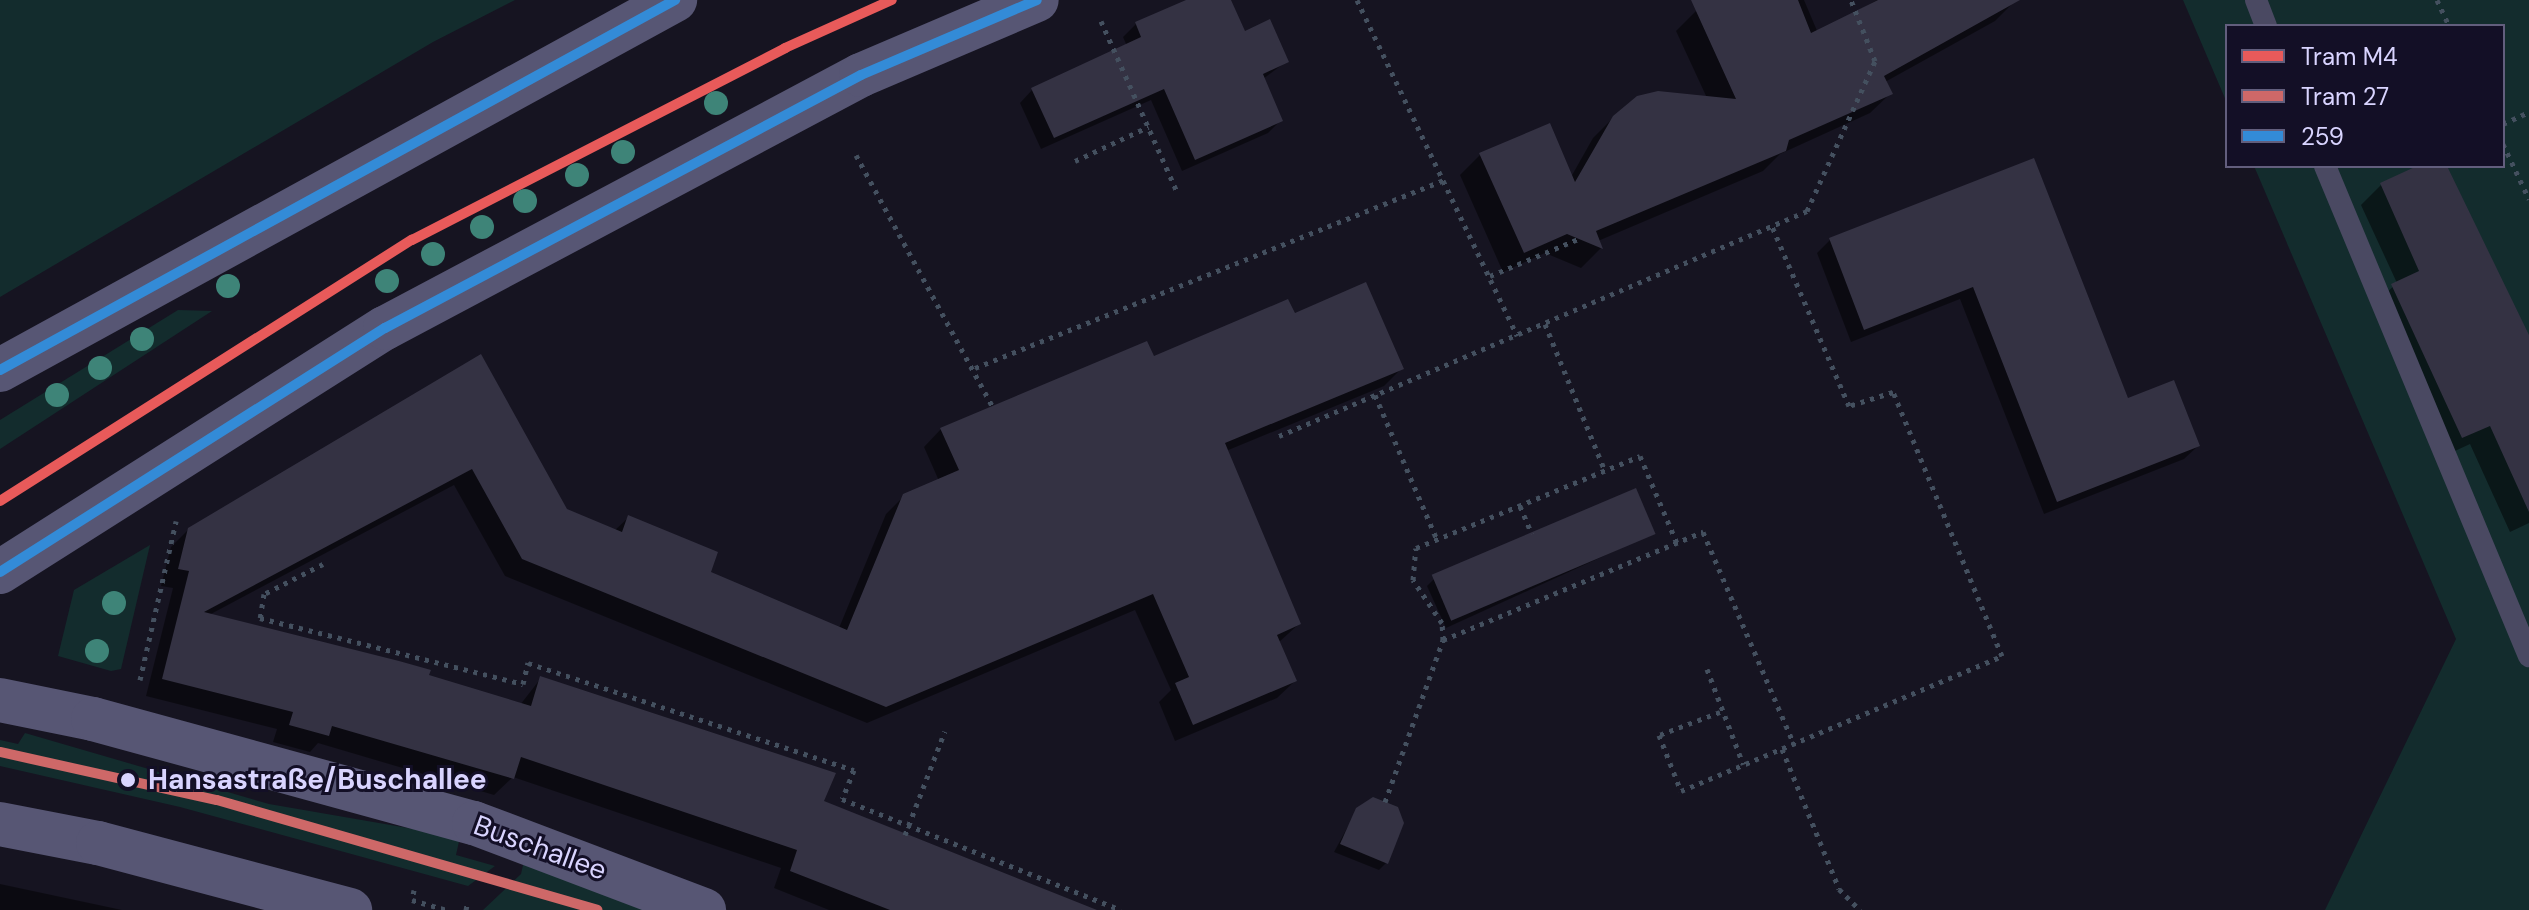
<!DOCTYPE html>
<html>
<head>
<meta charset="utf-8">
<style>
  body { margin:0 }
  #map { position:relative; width:2529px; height:910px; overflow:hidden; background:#161421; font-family:"DM Sans",sans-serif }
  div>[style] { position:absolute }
  .green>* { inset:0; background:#132c2d }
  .shadow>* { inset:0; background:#0007 }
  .building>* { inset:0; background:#343243; transform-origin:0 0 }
  .path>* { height:5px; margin-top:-2.5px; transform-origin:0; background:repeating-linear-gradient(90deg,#44505f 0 4px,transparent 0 10px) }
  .lane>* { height:22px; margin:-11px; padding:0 11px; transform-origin:11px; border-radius:11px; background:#4a4962 }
  .secondary>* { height:44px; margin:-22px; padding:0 22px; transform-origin:22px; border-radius:22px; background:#575674 }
  .bus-1>* { height:10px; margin:-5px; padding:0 5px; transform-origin:5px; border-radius:5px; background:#338bd7 }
  .tram-1>* { height:10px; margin:-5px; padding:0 5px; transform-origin:5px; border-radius:5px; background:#e85a5a }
  .tram-2>* { height:10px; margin:-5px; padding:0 5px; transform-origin:5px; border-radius:5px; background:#ce6868 }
  .trees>* { width:24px; height:24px; margin:-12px; border-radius:50%; background:#3e8478 }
  .dots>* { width:22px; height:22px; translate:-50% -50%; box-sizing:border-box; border:4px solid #130f26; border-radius:50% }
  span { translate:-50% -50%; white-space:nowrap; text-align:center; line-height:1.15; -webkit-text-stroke:6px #130f26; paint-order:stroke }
  .stop-label { font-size:28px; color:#d9d4ff; font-weight:700 }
  .left { translate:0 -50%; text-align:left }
  .street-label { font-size:28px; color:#d9d4ff }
  .legend { position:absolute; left:2225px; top:24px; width:280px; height:144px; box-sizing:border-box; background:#130f26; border:2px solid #625e7d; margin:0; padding:10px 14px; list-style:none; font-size:24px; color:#d9d4ff }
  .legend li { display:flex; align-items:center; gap:16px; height:40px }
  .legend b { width:40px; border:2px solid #625e7d }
</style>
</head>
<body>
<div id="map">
  <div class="green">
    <i style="clip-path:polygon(0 0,515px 0,433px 42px,0 297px)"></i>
    <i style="clip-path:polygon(2183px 0,2529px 0,2529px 910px,2325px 910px,2456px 639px,2254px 166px,2503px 166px,2503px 26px,2227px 26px,2227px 103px)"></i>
    <i style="clip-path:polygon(178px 310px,212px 311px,0 449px,0 420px)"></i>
    <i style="clip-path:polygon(150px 545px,121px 669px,111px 671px,58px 656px,74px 590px)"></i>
    <i style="clip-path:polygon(25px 733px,269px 804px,460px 837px,456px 855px,495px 866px,468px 886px,180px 807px,0 766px,0 740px,18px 744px)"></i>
    <i style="clip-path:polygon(525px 856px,658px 910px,483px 910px,521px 874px)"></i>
  </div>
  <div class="shadow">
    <i style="clip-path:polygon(1191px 0,1229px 0,1244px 34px,1287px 61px,1263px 79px,1281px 120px,1268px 133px,1182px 171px,1151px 100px,1041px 149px,1020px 103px,1032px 90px,1127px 46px,1123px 37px,1136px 24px)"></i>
    <i style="clip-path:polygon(1720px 0,1804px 0,1818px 33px,1877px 0,2015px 1px,1995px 21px,1885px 82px,1891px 93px,1870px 113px,1780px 154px,1763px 171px,1598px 241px,1601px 248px,1581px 268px,1545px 253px,1503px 272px,1460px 175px,1480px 155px,1549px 125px,1571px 177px,1593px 138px,1614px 117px,1707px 98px,1676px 31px,1696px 11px)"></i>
    <i style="clip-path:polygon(2033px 161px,2127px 401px,2198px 446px,2184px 459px,2044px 514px,1960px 299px,1851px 342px,1817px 253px,1830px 240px)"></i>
    <i style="clip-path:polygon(2422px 166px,2445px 166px,2529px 340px,2529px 523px,2510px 532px,2470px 444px,2442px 457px,2373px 305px,2397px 283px,2361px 205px,2381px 185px)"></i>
    <i style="clip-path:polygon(1294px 316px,1401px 369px,1384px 386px,1226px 451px,1299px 624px,1278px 643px,1295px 681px,1277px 698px,1175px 741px,1159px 702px,1171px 690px,1135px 610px,867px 723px,505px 576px,454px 485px,209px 615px,520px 705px,541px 678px,821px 802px,1087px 910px,829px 910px,774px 888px,781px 868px,513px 777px,494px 795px,318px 743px,310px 752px,273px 742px,277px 729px,146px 696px,173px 588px,161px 586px,171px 547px,189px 529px,480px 357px,565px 511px,614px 531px,629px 517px,708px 573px,839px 628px,886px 514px,904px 496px,939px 481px,924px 447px,941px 429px)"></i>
    <i style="clip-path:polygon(1654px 533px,1446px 628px,1427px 586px,1434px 579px)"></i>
    <i style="clip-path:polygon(1357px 810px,1386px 863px,1379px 870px,1334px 852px)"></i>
    <i style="clip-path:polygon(0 884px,122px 910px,0 910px)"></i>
  </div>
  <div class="building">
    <i style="clip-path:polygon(1186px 0,1231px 0,1245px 31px,1270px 19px,1289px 62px,1263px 74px,1283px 121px,1195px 160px,1164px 89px,1054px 138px,1031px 88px,1141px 37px,1135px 22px)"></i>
    <i style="clip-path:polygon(1691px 0,1798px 0,1811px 33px,1878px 0,2020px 0,1884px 76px,1893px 94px,1789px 140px,1786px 151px,1596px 231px,1603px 249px,1567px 234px,1524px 253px,1479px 153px,1550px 123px,1575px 182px,1613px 116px,1637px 96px,1658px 91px,1736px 99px)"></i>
    <i style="clip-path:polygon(2034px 158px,2128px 398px,2174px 380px,2200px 446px,2057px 502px,1973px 287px,1864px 330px,1829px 238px)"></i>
    <i style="clip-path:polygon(2417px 166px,2447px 166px,2529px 335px,2529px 512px,2490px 426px,2462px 438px,2391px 284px,2419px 271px,2380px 183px)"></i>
    <i style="clip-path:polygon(1366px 282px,1404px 369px,1225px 443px,1301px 624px,1277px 635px,1297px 681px,1193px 725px,1175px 683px,1189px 677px,1153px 594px,886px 707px,522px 559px,472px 469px,204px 612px,399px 661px,431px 670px,429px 675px,531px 706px,540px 676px,836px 773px,824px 801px,1097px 910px,890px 910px,790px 871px,797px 850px,521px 757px,514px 779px,332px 726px,329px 736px,289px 725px,293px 712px,162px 679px,189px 571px,178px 569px,188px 528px,481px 354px,567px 509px,622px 532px,628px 515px,718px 552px,711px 572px,847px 630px,903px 494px,959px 470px,940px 428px,1147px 341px,1154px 356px,1288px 299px,1295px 313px)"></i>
    <i style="left:1636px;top:488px;width:50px;height:222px;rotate:67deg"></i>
    <i style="clip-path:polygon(1373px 797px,1398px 807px,1404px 823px,1388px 864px,1340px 844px,1356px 808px)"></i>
  </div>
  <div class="path">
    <i style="left:1357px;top:0;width:372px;rotate:64.5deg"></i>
    <i style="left:2437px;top:0;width:29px;rotate:65deg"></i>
    <i style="left:1101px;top:21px;width:189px;rotate:66deg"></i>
    <i style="left:2503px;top:124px;width:29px;rotate:-25deg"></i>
    <i style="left:2503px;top:144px;width:61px;rotate:64.7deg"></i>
    <i style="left:856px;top:155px;width:285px;rotate:61.5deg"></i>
    <i style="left:1075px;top:161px;width:81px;rotate:-25deg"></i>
    <i style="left:1490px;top:276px;width:95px;rotate:-22.8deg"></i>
    <i style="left:1545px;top:324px;width:159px;rotate:67.8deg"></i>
    <i style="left:975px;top:368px;width:505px;rotate:-21.84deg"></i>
    <i style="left:1375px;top:395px;width:158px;rotate:66.8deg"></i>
    <i style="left:1279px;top:436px;width:574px;rotate:-23.08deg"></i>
    <i style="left:1807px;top:211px;width:165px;rotate:-65.6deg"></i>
    <i style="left:1875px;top:61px;width:66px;rotate:-111.5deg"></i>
    <i style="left:1520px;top:506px;width:30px;rotate:67deg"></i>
    <i style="left:323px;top:564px;width:66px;rotate:153deg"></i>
    <i style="left:264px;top:594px;width:24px;rotate:99deg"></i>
    <i style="left:260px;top:618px;width:271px;rotate:14.1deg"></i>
    <i style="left:523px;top:684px;width:22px;rotate:-77deg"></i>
    <i style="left:528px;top:663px;width:343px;rotate:18.2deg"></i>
    <i style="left:854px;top:770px;width:31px;rotate:112deg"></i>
    <i style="left:842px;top:799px;width:300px;rotate:21.7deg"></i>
    <i style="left:1443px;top:640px;width:17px;rotate:-93deg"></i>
    <i style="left:1442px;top:623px;width:52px;rotate:-124deg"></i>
    <i style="left:1413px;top:580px;width:32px;rotate:-85deg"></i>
    <i style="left:1416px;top:548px;width:242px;rotate:-22.3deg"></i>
    <i style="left:1640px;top:456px;width:95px;rotate:67deg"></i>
    <i style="left:1707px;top:669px;width:102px;rotate:69.2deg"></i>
    <i style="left:140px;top:680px;width:163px;rotate:-77.2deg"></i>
    <i style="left:1720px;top:712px;width:65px;rotate:159.3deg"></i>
    <i style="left:1659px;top:735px;width:60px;rotate:68.6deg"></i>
    <i style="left:1681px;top:791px;width:348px;rotate:-22.8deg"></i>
    <i style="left:2002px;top:656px;width:286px;rotate:-112.4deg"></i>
    <i style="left:1893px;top:392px;width:46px;rotate:162.3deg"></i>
    <i style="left:1849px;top:406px;width:196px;rotate:-113.2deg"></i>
    <i style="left:1782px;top:749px;width:151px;rotate:67.8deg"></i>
    <i style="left:1839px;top:889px;width:30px;rotate:45deg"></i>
    <i style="left:1385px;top:802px;width:172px;rotate:-70.3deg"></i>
    <i style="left:1443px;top:640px;width:282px;rotate:-22.6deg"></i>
    <i style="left:1703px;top:532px;width:231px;rotate:66.8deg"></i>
    <i style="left:905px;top:835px;width:111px;rotate:-69deg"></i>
    <i style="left:414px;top:890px;width:10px;rotate:101deg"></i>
    <i style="left:412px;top:900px;width:35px;rotate:16deg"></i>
    <i style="left:466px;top:910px;width:5px;rotate:-79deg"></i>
  </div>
  <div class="lane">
    <i style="left:2256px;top:0;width:28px;rotate:69deg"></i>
    <i style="left:2325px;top:166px;width:531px;rotate:67.4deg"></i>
  </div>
  <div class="secondary">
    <i style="left:0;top:370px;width:770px;rotate:-28.73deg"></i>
    <i style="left:0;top:572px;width:456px;rotate:-32.4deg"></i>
    <i style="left:385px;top:328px;width:539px;rotate:-27.99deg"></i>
    <i style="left:861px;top:75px;width:191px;rotate:-23.1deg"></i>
    <i style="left:0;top:700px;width:95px;rotate:11.5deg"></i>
    <i style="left:93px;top:719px;width:395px;rotate:15.3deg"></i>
    <i style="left:474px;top:823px;width:246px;rotate:20.7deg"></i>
    <i style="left:0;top:824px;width:100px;rotate:11deg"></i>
    <i style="left:98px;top:843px;width:261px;rotate:14.9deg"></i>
  </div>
  <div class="bus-1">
    <i style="left:0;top:370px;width:770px;rotate:-28.73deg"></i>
    <i style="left:0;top:572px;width:456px;rotate:-32.4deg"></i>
    <i style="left:385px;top:328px;width:539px;rotate:-27.99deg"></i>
    <i style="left:861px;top:75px;width:191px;rotate:-23.1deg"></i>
  </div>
  <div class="tram-1">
    <i style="left:0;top:501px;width:488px;rotate:-32.4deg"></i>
    <i style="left:412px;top:240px;width:420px;rotate:-27.2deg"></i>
    <i style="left:785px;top:48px;width:117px;rotate:-24.2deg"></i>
  </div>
  <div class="tram-2">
    <i style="left:0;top:752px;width:222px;rotate:12.5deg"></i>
    <i style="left:217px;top:800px;width:396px;rotate:16.1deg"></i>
  </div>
  <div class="trees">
    <i style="left:716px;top:103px"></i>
    <i style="left:623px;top:152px"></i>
    <i style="left:577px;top:175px"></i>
    <i style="left:525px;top:201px"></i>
    <i style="left:482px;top:227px"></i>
    <i style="left:433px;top:254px"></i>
    <i style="left:387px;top:281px"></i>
    <i style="left:228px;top:286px"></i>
    <i style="left:142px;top:339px"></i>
    <i style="left:100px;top:368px"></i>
    <i style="left:57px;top:395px"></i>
    <i style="left:114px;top:603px"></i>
    <i style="left:97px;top:651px"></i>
  </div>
  <div class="dots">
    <i style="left:128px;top:780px;background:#d9d4ff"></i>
  </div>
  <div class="stop-label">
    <span class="left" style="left:148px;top:780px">Hansastraße/Buschallee</span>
  </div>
  <div class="street-label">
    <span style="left:540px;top:848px;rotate:20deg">Buschallee</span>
  </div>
  <ul class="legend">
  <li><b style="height:10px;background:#e85a5a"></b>Tram M4</li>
  <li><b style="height:10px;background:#ce6868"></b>Tram 27</li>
  <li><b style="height:10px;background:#338bd7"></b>259</li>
  </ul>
</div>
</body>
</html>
